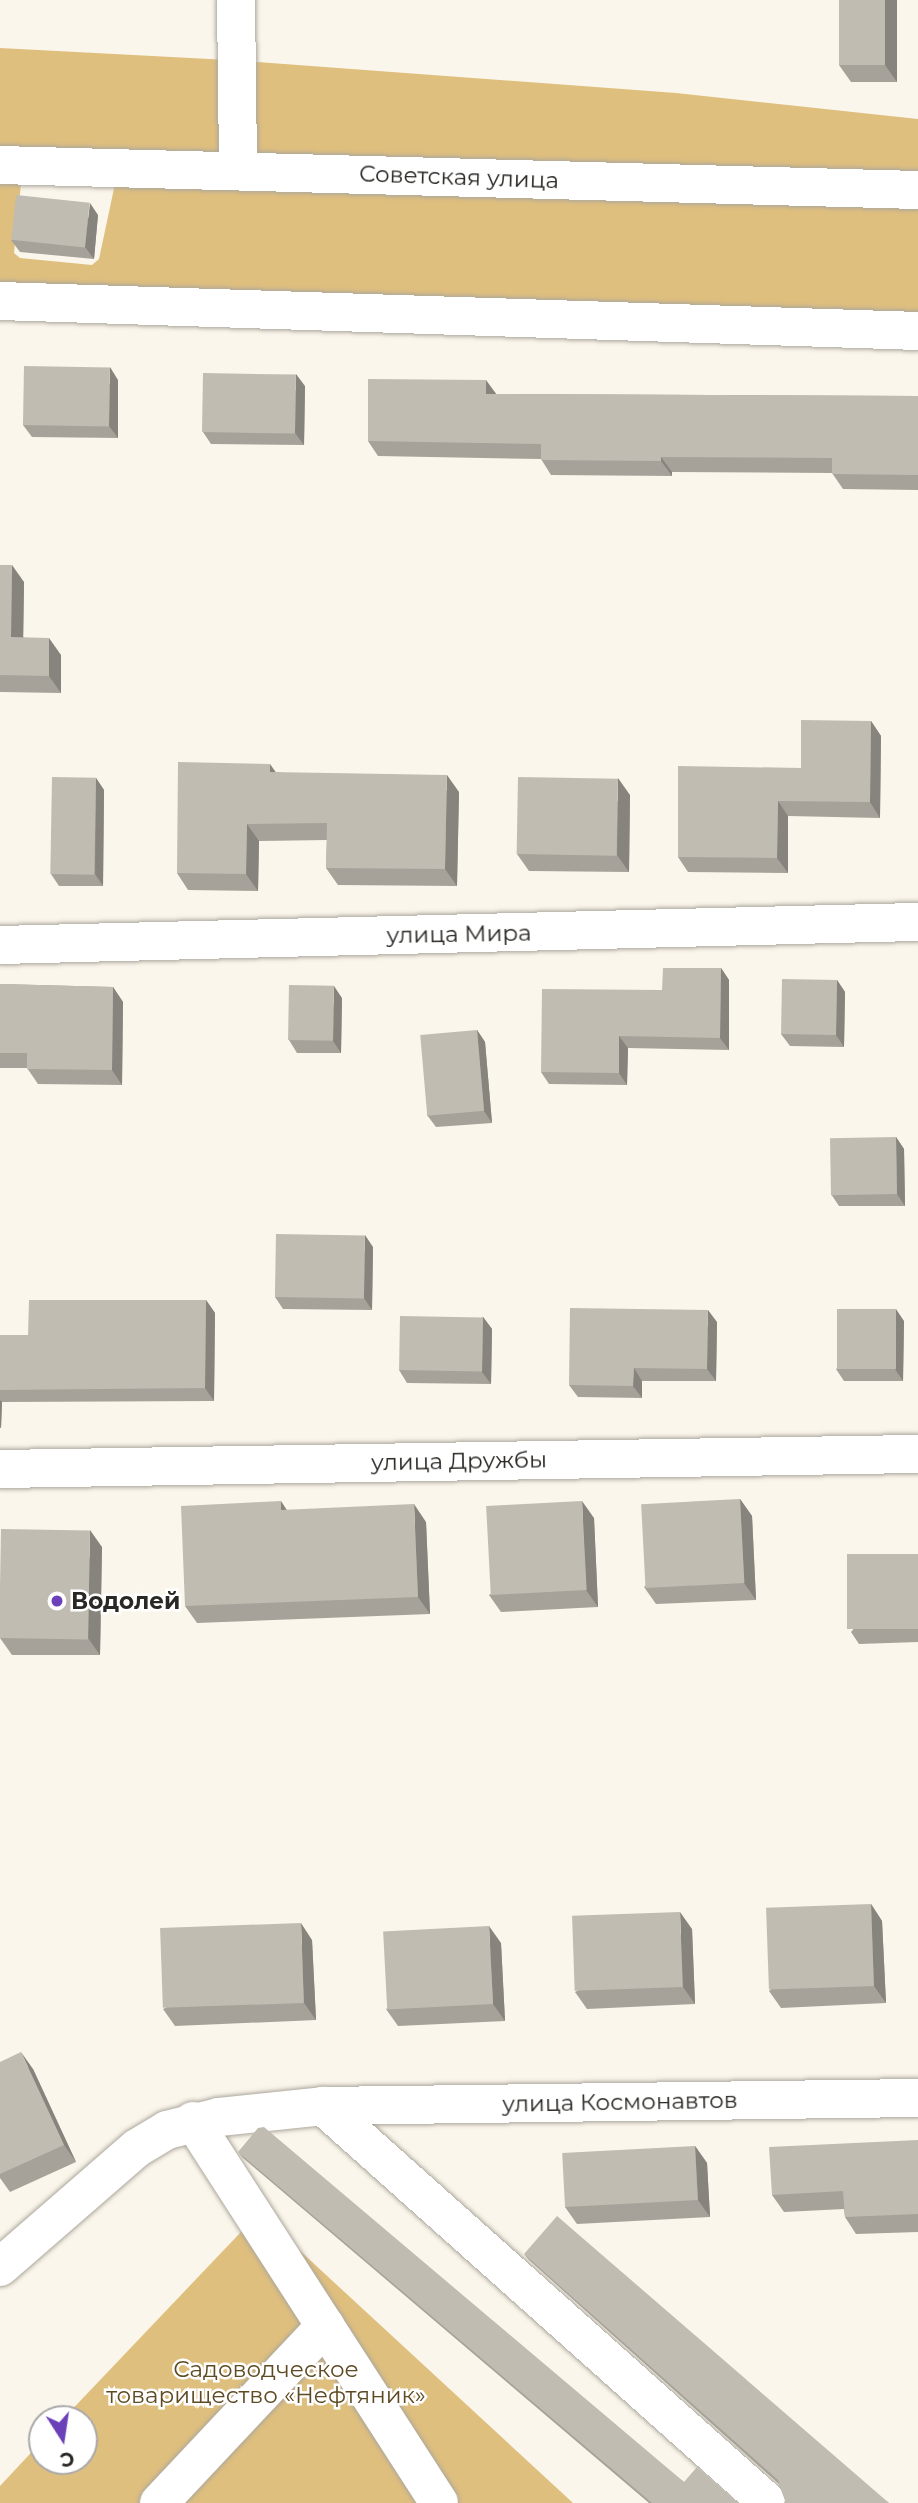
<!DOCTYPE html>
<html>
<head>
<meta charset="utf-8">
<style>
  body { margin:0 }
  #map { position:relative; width:918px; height:2503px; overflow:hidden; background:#fbf6eb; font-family:Montserrat,sans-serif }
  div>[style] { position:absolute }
  .green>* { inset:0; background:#dfbf7e; transform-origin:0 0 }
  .roads { filter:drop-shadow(0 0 2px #aca79d) drop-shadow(0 0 2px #aca79d) }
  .minor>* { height:38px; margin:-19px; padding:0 19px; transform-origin:19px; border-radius:19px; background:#fff }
  .major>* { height:38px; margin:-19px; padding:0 19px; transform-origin:19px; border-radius:19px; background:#fff }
  .wall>* { inset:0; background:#a6a299 }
  .shaded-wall>* { inset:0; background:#87847d }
  .building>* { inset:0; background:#c1bcb2; transform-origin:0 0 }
  .dots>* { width:19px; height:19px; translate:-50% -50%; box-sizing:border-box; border:4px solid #fff; border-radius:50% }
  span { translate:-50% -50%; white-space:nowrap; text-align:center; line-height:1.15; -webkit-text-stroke:5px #fff; paint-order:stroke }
  .street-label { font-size:23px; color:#2a2825 }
  .poi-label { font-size:23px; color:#2a2825; font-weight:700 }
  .left { translate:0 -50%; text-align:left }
  .park-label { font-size:23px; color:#5e4b23 }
  .north { position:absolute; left:28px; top:2405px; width:70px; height:70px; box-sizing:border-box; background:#fff; border:2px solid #aaa9a8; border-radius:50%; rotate:168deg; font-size:19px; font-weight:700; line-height:28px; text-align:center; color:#2a2825 }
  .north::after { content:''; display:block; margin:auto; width:24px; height:32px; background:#6a41b9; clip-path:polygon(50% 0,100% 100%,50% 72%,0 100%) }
</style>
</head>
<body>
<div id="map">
  <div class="green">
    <i style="left:0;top:48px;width:229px;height:107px;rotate:3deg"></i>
    <i style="clip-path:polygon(245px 61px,676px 93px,918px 119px,918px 182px,244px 161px)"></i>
    <i style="clip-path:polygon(0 174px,22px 174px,14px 253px,20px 258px,92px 265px,99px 259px,116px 179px,918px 199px,918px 325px,0 295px)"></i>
    <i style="clip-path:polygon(259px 2213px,573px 2503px,0 2503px,0 2486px,42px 2441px,42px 2461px,84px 2461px,84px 2419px,63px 2419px)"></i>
  </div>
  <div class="roads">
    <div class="minor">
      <i style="left:236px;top:0;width:171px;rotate:89.3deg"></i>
      <i style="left:0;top:301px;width:918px;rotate:1.87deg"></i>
      <i style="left:0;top:945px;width:918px;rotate:-1.44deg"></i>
      <i style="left:0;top:1469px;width:918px;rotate:-0.94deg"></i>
      <i style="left:323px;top:2106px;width:595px;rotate:-0.77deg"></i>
      <i style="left:193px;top:2121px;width:454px;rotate:57.2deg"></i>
      <i style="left:0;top:2267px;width:181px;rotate:-41deg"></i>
      <i style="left:137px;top:2148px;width:35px;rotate:-31deg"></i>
      <i style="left:167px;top:2130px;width:54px;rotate:-14deg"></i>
      <i style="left:219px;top:2117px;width:105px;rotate:-6deg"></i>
      <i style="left:323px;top:2106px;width:596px;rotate:41.74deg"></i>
      <i style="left:159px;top:2503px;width:243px;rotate:-46.8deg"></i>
    </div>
    <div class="major">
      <i style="left:0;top:165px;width:918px;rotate:1.56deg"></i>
    </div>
  </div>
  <div class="wall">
    <i style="clip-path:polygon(839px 0,897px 0,897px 82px,851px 82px,839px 65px)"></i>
    <i style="clip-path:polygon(98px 215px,94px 259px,20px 252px,11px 240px)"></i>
    <i style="clip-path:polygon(118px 380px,118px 438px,32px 437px,23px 425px)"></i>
    <i style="clip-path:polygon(305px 386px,304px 445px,211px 444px,203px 432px)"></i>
    <i style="clip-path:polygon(496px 394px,918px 396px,918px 490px,843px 489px,832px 473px,672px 472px,672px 476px,551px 475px,541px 459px,378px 456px,368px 441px)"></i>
    <i style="clip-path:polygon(0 565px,24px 582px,23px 637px,61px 655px,61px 693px,0 692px)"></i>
    <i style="clip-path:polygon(871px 721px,881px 736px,880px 818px,788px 816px,788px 873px,688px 872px,678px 857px,801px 768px)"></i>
    <i style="clip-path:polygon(276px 772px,459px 792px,457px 886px,338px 885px,326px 868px,327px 840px,259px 841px,258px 891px,188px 890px,177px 873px)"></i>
    <i style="clip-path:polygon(96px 778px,104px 790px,103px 886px,59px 886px,51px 874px)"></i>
    <i style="clip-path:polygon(630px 795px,629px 872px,529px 871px,517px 854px)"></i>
    <i style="clip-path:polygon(721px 968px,729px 980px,729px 1050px,628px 1048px,627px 1085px,549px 1084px,541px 1072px,662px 990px)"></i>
    <i style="clip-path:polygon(837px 980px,845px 992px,844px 1047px,790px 1046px,781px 1034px)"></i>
    <i style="clip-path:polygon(0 984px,113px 987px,123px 1002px,122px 1085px,38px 1084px,27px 1068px,0 1068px)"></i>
    <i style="clip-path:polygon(342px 998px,341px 1053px,297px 1053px,289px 1040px)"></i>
    <i style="clip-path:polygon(477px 1030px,485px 1042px,492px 1123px,436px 1127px,427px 1115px)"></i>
    <i style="clip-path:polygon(896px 1137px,904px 1149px,905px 1206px,839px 1206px,831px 1194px)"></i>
    <i style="clip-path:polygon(373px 1247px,372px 1310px,283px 1309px,275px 1297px)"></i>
    <i style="clip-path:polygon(206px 1300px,215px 1313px,214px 1401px,2px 1402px,1px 1428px,0 1428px,0 1335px,28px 1335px)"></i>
    <i style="clip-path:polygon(483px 1317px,492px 1329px,491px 1384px,407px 1383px,399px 1370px)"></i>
    <i style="clip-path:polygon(904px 1321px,903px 1381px,844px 1381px,836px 1369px)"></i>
    <i style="clip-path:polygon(717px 1322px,716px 1381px,642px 1381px,642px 1398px,578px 1397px,569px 1385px)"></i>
    <i style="clip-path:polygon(740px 1499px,752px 1516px,756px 1600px,656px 1604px,644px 1587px)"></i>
    <i style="clip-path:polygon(594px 1518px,598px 1607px,501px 1612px,489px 1595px)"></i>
    <i style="clip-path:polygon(426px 1522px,430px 1614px,197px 1623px,185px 1606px)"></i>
    <i style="clip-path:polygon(102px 1547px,100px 1655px,12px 1655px,0 1638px)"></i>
    <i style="clip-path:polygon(918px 1554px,918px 1642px,859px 1644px,851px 1632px)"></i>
    <i style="clip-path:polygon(871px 1904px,882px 1921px,886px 2003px,781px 2008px,769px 1991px)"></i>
    <i style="clip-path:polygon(692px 1929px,695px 2004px,587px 2009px,575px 1992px)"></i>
    <i style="clip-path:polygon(312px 1940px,316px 2020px,175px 2026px,163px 2009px)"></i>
    <i style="clip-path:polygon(501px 1943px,505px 2021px,398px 2026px,386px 2009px)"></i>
    <i style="clip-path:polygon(0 2062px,33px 2069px,76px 2162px,10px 2192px,0 2178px)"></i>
    <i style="clip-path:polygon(918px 2140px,918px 2232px,856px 2234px,845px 2217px,844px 2209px,784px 2212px,772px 2195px)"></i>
    <i style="clip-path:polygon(695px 2146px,707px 2163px,710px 2217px,577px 2224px,565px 2207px)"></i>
    <i style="clip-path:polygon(238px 2152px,684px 2482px,738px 2503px,649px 2503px,243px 2158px)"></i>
    <i style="clip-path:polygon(524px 2254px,889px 2503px,785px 2500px,779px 2484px,529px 2260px)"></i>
  </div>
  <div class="shaded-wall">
    <i style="clip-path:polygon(885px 0,897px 0,897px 82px,885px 65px)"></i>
    <i style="clip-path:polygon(90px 203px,98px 215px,94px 259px,85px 247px)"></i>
    <i style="clip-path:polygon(110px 367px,118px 380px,118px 438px,109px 426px)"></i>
    <i style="clip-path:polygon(296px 374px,305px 386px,304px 445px,295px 433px)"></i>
    <i style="clip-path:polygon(486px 380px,497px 395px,486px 394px)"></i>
    <i style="clip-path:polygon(661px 457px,672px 472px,672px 476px,661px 461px)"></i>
    <i style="clip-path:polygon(12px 565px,24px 582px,23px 654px,11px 637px)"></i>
    <i style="clip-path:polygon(49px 638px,61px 655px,61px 693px,49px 676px)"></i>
    <i style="clip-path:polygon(871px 721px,881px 736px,880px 818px,870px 802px)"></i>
    <i style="clip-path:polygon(270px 764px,282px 781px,270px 772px)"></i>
    <i style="clip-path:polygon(447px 775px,459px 792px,457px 886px,445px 869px)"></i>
    <i style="clip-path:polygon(96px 778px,104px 790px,103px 886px,95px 874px)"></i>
    <i style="clip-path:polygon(618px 778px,630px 795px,629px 872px,617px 855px)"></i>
    <i style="clip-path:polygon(778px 801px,788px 816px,788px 873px,777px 858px)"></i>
    <i style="clip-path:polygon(247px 824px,259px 841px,258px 891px,246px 874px)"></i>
    <i style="clip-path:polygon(721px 968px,729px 980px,729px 1050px,720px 1038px)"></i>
    <i style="clip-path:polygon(837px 980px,845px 992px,844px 1047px,836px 1035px)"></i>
    <i style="clip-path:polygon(334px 986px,342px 998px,341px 1053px,333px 1041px)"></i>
    <i style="clip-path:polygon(113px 987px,123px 1002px,122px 1085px,112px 1070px)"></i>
    <i style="clip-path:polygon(477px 1030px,485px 1042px,492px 1123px,484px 1111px)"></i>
    <i style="clip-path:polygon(619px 1036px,628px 1048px,627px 1085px,619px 1073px)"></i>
    <i style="clip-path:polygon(896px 1137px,904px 1149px,905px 1206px,897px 1194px)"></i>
    <i style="clip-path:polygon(365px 1235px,373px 1247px,372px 1310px,364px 1298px)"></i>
    <i style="clip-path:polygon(206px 1300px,215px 1313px,214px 1401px,205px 1388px)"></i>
    <i style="clip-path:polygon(896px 1309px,904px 1321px,903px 1381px,895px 1369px)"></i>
    <i style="clip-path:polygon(708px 1310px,717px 1322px,716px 1381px,707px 1369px)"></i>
    <i style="clip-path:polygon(483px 1317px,492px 1329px,491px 1384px,482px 1372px)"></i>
    <i style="clip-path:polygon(634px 1368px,642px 1381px,642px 1398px,633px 1386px)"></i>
    <i style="clip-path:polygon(0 1400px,2px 1402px,1px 1428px,0 1426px)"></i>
    <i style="clip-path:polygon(740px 1499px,752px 1516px,756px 1600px,744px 1583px)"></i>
    <i style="clip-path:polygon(281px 1501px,292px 1518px,281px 1510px)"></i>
    <i style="clip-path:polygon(582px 1501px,594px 1518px,598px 1607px,586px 1590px)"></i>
    <i style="clip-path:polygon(414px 1504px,426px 1522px,430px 1614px,418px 1597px)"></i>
    <i style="clip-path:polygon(90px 1530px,102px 1547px,100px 1655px,88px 1638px)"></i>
    <i style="clip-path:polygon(871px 1904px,882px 1921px,886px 2003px,874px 1986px)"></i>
    <i style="clip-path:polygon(680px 1912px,692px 1929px,695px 2004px,683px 1987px)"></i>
    <i style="clip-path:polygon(301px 1923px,312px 1940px,316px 2020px,304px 2003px)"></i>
    <i style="clip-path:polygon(489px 1926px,501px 1943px,505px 2021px,493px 2004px)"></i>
    <i style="clip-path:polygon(21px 2052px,33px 2069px,76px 2162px,64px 2145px)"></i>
    <i style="clip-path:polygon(695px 2146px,707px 2163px,710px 2217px,698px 2200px)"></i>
  </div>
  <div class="building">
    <i style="left:839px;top:0;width:46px;height:65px"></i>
    <i style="left:16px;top:195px;width:74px;height:45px;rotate:6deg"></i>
    <i style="left:24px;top:366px;width:86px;height:59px;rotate:1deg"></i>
    <i style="left:203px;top:373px;width:93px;height:59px;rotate:1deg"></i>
    <i style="clip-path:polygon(368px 379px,486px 380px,486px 394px,918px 396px,918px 475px,832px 474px,832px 458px,661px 457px,661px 461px,541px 460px,541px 444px,368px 441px)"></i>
    <i style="clip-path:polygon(0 565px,12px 565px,11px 637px,49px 638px,49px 676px,0 675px)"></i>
    <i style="clip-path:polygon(801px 720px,871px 721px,870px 802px,778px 801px,777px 858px,678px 857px,678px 766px,801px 768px)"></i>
    <i style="clip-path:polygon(178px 762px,270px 764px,270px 772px,447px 775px,445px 869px,326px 868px,327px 823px,247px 824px,246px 874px,177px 873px)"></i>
    <i style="left:52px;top:777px;width:44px;height:97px;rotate:1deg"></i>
    <i style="left:518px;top:777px;width:100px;height:77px;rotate:1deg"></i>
    <i style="clip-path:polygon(663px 968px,721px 968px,720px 1038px,619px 1036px,619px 1073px,541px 1072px,542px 989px,662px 990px)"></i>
    <i style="left:782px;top:979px;width:55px;height:55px;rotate:1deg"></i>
    <i style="clip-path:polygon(0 984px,113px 987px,112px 1070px,27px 1069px,27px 1053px,0 1053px)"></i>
    <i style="left:289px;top:985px;width:45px;height:55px;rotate:1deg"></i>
    <i style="left:477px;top:1030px;width:81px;height:57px;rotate:85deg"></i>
    <i style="left:896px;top:1137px;width:57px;height:66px;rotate:89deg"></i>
    <i style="left:276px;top:1234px;width:89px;height:63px;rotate:1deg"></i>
    <i style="clip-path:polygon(29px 1300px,206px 1300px,205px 1388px,0 1390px,0 1335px,28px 1335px)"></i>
    <i style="clip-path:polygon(570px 1308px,708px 1310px,707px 1369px,634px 1368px,633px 1386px,569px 1385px)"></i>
    <i style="left:837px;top:1309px;width:59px;height:60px"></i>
    <i style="left:400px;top:1316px;width:83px;height:54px;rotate:1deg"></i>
    <i style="left:740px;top:1499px;width:84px;height:99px;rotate:87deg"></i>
    <i style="clip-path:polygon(281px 1501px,281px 1510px,414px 1504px,418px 1597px,185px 1606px,181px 1506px)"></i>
    <i style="left:582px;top:1501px;width:89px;height:96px;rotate:87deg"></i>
    <i style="left:1px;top:1529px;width:89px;height:109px;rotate:1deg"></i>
    <i style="left:918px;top:1554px;width:75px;height:71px;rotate:90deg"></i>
    <i style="left:871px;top:1904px;width:82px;height:105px;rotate:88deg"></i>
    <i style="left:680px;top:1912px;width:75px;height:108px;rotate:88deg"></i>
    <i style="left:301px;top:1923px;width:80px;height:141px;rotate:88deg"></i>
    <i style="left:489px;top:1926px;width:78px;height:106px;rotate:87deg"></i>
    <i style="clip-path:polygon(21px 2052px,64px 2145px,0 2174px,0 2062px)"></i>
    <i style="clip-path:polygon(264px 2127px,684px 2482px,697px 2467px,738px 2503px,652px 2503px,238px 2152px,258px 2128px)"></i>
    <i style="clip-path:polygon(918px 2140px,918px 2214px,845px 2217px,843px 2191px,772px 2195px,769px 2147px)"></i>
    <i style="left:695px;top:2146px;width:54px;height:133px;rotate:87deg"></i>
    <i style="clip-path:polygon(557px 2216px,889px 2503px,784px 2503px,785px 2500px,778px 2480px,524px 2254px)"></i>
  </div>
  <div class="dots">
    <i style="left:57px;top:1601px;background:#6a41b9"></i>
  </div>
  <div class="street-label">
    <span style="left:459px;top:177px;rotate:2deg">Советская улица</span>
    <span style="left:459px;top:934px;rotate:-1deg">улица Мира</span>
    <span style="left:459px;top:1461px;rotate:-1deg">улица Дружбы</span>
    <span style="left:620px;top:2102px;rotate:-1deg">улица Космонавтов</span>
  </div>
  <div class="poi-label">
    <span class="left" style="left:71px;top:1601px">Водолей</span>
  </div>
  <div class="park-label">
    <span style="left:266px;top:2382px">Садоводческое<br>товарищество «Нефтяник»</span>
  </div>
  <div class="north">С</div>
</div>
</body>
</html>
